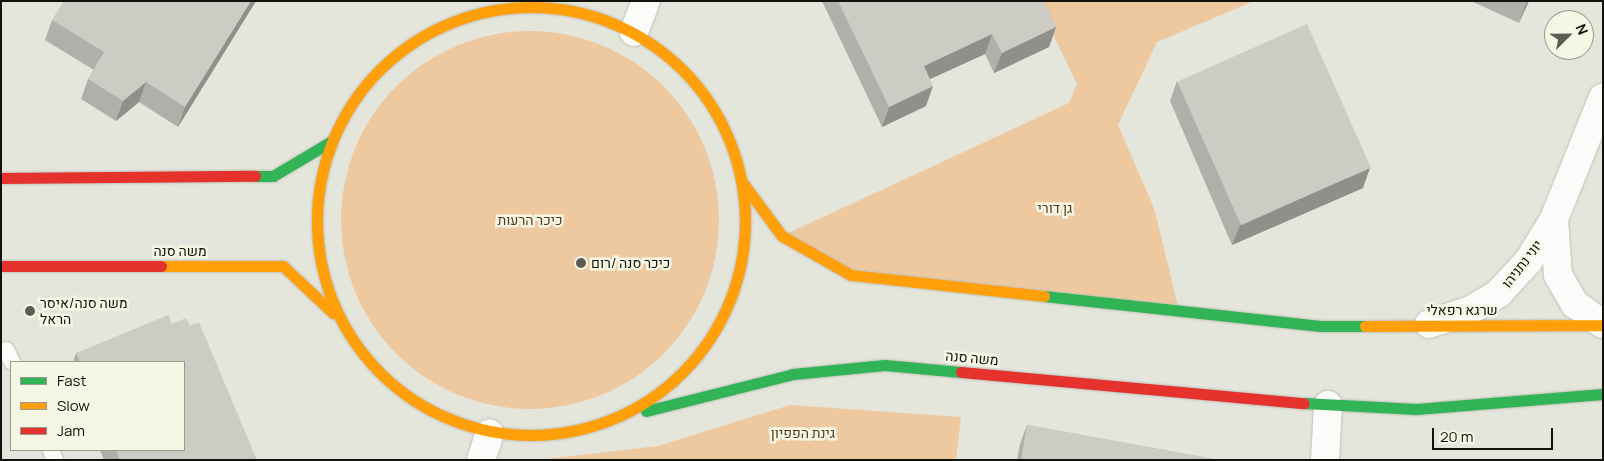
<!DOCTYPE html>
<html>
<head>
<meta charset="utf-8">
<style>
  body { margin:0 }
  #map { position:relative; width:1604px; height:461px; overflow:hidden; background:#e4e5db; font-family:Manrope,Heebo,sans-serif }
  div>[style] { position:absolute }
  .green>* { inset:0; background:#eec9a0 }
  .round { border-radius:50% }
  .roads { filter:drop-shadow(0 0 1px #c0c1b9) drop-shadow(0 0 1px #c0c1b9) }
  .lane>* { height:16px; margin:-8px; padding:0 8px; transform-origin:8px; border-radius:8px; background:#fbfbfa }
  .street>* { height:28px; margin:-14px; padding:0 14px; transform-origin:14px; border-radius:14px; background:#fbfbfa }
  .fast>* { height:11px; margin:-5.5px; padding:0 5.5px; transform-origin:5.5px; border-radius:5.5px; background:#30b455 }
  .slow>* { height:11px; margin:-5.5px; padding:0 5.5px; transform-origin:5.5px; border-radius:5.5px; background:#ff9f0a }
  .slow>.ring { margin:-5.5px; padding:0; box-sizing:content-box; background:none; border:11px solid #ff9f0a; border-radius:50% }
  .jam>* { height:11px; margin:-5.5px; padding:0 5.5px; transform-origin:5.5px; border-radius:5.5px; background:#e5322d }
  .wall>* { inset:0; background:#b0afa9 }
  .shaded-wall>* { inset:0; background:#908f89 }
  .building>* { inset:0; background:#cdccc4; transform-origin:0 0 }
  .dots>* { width:14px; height:14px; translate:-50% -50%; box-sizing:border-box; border:2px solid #f5f6e4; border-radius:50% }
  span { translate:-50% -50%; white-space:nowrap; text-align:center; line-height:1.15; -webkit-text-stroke:5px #f5f6e4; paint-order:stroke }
  .park-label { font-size:14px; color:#573a1d }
  .street-label { font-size:14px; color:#12120c }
  .poi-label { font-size:14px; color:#12120c }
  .left { translate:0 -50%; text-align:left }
  .frame { position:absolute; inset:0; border:2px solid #12120c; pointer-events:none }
  .legend { position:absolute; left:10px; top:361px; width:175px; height:90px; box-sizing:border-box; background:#f5f6e4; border:1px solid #9a9b8e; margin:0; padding:6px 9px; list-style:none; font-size:15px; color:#12120c }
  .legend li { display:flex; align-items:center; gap:10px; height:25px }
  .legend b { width:25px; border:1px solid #9a9b8e }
  .north { position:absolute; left:1544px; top:10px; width:50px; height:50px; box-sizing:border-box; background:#f5f6e4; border:1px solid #9a9b8e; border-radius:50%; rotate:67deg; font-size:14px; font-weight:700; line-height:20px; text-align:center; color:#12120c }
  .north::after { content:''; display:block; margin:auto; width:18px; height:22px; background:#5c5c54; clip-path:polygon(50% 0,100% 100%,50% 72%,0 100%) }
  .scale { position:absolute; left:1432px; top:428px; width:121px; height:22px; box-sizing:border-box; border:2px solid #12120c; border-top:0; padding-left:6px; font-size:15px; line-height:18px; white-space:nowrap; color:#12120c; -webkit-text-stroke:4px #f5f6e4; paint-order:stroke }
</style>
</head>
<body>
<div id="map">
  <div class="green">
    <i style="clip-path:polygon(1037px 1px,1254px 1px,1157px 42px,1118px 125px,1154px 208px,1179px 310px,851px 275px,782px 236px,1069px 103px,1077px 84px)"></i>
    <i class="round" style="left:341px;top:31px;width:378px;height:378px"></i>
    <i style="clip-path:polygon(790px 405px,961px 417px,956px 460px,537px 460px,658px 446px)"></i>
  </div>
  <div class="roads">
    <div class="lane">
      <i style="left:6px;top:350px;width:13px;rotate:63deg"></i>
      <i style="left:51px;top:450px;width:11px;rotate:68deg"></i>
    </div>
    <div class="street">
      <i style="left:634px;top:32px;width:33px;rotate:-69deg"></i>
      <i style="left:1554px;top:219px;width:56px;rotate:85.9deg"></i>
      <i style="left:1558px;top:275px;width:34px;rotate:60deg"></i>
      <i style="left:1575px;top:304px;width:34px;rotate:36deg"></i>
      <i style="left:1429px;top:324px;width:44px;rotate:-18.4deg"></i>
      <i style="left:1471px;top:310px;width:33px;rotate:-31deg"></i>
      <i style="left:1499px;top:293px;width:45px;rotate:-47.7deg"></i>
      <i style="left:1529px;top:260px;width:48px;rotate:-58.6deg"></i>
      <i style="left:1554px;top:219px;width:131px;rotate:-68.1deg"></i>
      <i style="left:481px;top:460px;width:28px;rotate:-72deg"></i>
      <i style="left:1325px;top:460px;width:55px;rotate:-86.9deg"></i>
    </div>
    <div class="fast">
      <i style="left:255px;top:176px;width:18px"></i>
      <i style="left:273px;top:176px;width:66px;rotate:-30.8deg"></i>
      <i style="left:1044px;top:296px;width:278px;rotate:6.2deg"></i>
      <i style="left:1320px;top:326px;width:45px"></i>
      <i style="left:1304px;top:403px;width:112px;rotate:3.1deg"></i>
      <i style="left:1416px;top:409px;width:188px;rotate:-4.6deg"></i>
      <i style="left:646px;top:411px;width:152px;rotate:-14.1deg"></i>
      <i style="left:793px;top:374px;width:92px;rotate:-5.6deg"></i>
      <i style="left:885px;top:365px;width:76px;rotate:5.3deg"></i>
    </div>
    <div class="slow">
      <i class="ring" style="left:317px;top:7px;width:417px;height:417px"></i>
      <i style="left:742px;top:182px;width:67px;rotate:53.5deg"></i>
      <i style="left:782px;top:236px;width:79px;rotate:29.5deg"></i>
      <i style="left:851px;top:275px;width:194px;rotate:6.2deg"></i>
      <i style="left:161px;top:266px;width:122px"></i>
      <i style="left:283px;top:266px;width:69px;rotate:43.2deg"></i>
      <i style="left:1365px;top:326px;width:238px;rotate:-0.2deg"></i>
    </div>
    <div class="jam">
      <i style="left:1px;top:178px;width:254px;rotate:-0.5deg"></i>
      <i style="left:1px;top:266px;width:160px"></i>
      <i style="left:961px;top:372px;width:344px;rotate:5.2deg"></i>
    </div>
  </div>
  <div class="wall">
    <i style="clip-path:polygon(256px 1px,178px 127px,139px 102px,116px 121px,81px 99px,88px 79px,94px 70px,45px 40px,52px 20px)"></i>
    <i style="clip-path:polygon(822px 1px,1044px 1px,1056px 27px,1049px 47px,994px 73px,985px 54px,930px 79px,926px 106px,882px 127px)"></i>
    <i style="clip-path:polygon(1471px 1px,1529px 1px,1519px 23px)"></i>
    <i style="clip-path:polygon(1177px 81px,1363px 188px,1232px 245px,1170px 101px)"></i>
    <i style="clip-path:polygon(190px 326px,256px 458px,255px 460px,104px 460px,100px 450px,184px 450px,184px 362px,73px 362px,76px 353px)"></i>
    <i style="clip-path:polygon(1027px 425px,1219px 460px,1017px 460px,1020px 444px)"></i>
  </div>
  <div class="shaded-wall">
    <i style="clip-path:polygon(251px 1px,256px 1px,178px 127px,185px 107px)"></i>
    <i style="clip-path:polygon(1527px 1px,1529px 1px,1519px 23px)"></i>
    <i style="clip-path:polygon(1056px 27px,1049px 47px,994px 73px,1002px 53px)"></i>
    <i style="clip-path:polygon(992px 34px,985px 54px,917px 85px,924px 66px)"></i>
    <i style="clip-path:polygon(146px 82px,139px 102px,116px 121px,123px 101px)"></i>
    <i style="clip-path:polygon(933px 86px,926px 106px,882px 127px,889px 107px)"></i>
    <i style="clip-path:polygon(1370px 168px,1363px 188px,1232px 245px,1240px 225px)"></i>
  </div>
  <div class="building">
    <i style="clip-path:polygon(64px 1px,251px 1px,185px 107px,146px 82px,123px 101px,88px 79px,104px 52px,52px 20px)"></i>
    <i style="clip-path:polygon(838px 1px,1044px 1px,1056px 27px,1002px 53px,992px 34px,924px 66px,933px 86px,889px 107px)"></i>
    <i style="left:1307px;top:24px;width:157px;height:142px;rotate:66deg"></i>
    <i style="clip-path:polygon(168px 315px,172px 324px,186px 318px,190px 326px,199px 322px,256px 458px,252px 460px,120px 460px,116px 450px,184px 450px,184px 362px,80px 362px,76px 353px)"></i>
    <i style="clip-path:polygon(1027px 425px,1219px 460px,1021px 460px)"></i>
  </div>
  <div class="dots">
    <i style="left:581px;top:263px;background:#5c5c54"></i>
    <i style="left:30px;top:311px;background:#5c5c54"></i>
  </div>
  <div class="park-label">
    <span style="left:1055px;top:208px">גן דורי</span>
    <span style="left:530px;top:220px">כיכר הרעות</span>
    <span style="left:803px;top:433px">גינת הפפיון</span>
  </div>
  <div class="street-label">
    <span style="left:180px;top:251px">משה סנה</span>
    <span style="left:1522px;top:264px;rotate:-52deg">יוני נתניהו</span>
    <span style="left:1462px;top:310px">שרגא רפאלי</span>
    <span style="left:972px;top:358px;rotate:5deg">משה סנה</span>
  </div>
  <div class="poi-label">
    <span class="left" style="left:591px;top:263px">כיכר סנה /רום</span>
    <span class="left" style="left:40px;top:311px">משה סנה/איסר<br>הראל</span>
  </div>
  <div class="frame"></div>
  <ul class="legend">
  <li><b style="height:6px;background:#30b455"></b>Fast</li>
  <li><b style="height:6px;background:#ff9f0a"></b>Slow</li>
  <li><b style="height:6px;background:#e5322d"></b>Jam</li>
  </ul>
  <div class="north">N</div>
  <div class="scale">20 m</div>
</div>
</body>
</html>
